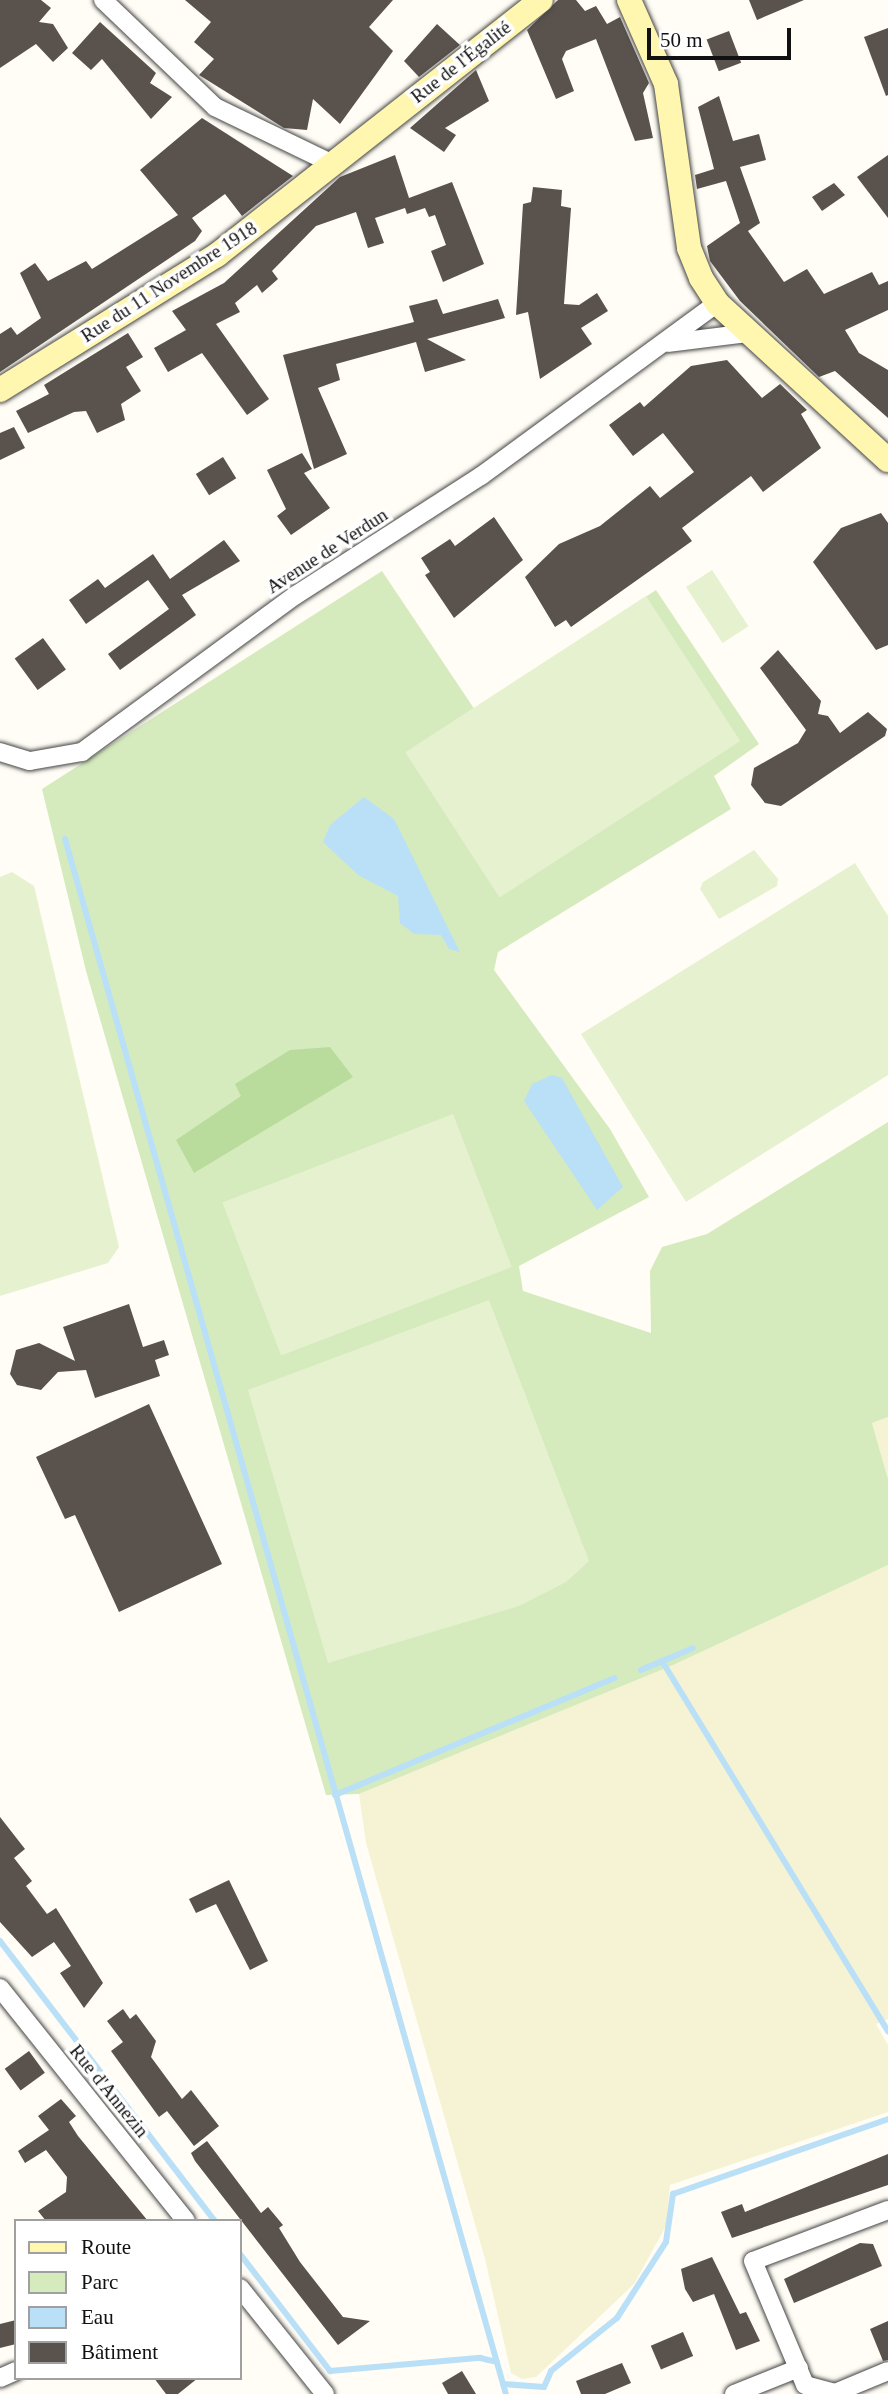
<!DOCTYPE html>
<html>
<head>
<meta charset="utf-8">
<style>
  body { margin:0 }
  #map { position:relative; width:888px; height:2394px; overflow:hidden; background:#fffdf5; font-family:"Times New Roman",serif }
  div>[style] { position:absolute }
  .farmland>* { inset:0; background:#f6f3d4 }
  .green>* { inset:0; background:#d5ebbd }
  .forest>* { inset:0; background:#b9dc9c }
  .pitch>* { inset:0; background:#e6f2cf; transform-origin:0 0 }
  .water>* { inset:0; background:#b9e0f7 }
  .stream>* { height:6px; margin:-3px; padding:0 3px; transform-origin:3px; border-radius:3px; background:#b9e0f7 }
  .building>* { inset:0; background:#5a524d; transform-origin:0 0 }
  .roads { filter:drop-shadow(0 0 2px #444) drop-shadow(0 0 2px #444) }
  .street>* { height:18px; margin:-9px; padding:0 9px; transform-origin:9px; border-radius:9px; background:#fff }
  .secondary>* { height:24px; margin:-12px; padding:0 12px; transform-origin:12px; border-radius:12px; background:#fff6b0 }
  span { translate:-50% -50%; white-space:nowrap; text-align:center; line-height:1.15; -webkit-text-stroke:7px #fff; paint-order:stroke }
  .street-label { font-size:19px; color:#111 }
  .legend { position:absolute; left:14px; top:2219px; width:228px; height:161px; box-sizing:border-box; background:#fff; border:2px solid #a0a0a0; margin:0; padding:9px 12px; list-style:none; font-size:21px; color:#111 }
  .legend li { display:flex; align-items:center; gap:14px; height:35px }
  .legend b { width:35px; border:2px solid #a0a0a0 }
  .scale { position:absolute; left:647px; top:28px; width:144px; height:32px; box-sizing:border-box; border:4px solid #111; border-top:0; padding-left:9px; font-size:21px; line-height:24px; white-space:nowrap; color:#111; -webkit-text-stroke:5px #fff; paint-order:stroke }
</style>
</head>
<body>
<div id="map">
  <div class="farmland">
    <i style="clip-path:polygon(888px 1417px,888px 1479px,872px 1423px)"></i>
    <i style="clip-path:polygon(888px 1565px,888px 2019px,876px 2024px,888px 2045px,888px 2112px,670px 2185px,666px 2226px,634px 2284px,536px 2377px,522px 2379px,511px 2373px,485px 2259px,366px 1843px,359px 1794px,671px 1666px)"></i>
  </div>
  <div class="green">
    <i style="clip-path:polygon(382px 571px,475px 710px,656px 590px,759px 744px,714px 776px,731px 809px,498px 952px,494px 970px,610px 1129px,649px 1197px,519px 1266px,523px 1291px,651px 1333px,650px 1271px,662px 1247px,707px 1234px,888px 1122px,888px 1417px,872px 1423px,888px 1479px,888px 1565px,671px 1666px,359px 1794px,326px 1795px,86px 971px,42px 789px)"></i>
  </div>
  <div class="forest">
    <i style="clip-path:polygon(330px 1047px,353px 1077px,194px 1173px,176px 1140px,241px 1096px,235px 1084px,290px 1050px)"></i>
  </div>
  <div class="pitch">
    <i style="left:712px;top:570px;width:67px;height:31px;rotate:57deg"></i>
    <i style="left:646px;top:596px;width:173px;height:287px;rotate:57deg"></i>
    <i style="clip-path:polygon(754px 850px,778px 879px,777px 886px,719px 919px,700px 889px,703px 882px)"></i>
    <i style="clip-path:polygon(855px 863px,888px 916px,888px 1075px,686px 1202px,581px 1034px)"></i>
    <i style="clip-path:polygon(12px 872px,34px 886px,119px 1247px,108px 1263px,0 1296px,0 877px)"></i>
    <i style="left:453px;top:1114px;width:164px;height:247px;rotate:69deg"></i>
    <i style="clip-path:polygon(489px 1300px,589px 1561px,566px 1582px,519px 1606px,328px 1663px,248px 1390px)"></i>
  </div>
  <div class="water">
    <i style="clip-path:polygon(364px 797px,394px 819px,460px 952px,449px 949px,441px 935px,414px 934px,400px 923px,398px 896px,358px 875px,323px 842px,330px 825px)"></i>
    <i style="clip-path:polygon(552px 1075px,562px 1078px,623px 1187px,597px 1210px,524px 1101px,532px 1084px)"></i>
  </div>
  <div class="stream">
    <i style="left:65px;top:839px;width:1616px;rotate:74.17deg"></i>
    <i style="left:662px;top:1661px;width:434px;rotate:58.6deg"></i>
    <i style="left:641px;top:1670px;width:56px;rotate:-22.9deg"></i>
    <i style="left:335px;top:1795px;width:303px;rotate:-22.7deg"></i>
    <i style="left:0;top:1941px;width:353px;rotate:52.5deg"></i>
    <i style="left:240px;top:2254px;width:148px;rotate:52.4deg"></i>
    <i style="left:330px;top:2371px;width:151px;rotate:-5deg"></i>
    <i style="left:480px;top:2358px;width:17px;rotate:13deg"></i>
    <i style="left:503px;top:2384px;width:41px;rotate:4.2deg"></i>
    <i style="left:544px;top:2387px;width:17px;rotate:-66deg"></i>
    <i style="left:551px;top:2371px;width:85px;rotate:-38.8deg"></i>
    <i style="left:617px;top:2318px;width:90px;rotate:-57.2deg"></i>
    <i style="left:666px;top:2242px;width:49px;rotate:-81.7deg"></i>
    <i style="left:673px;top:2194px;width:228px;rotate:-19.2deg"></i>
  </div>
  <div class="building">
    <i style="clip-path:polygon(0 0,41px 0,51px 8px,39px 22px,53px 24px,68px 48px,53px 62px,36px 44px,0 68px)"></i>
    <i style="clip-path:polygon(185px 0,393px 0,369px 27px,393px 51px,340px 124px,313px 99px,307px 130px,284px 128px,199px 75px,214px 59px,194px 42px,211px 22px)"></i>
    <i style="clip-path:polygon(558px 0,576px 0,585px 11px,596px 6px,607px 24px,620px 17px,649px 83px,643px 93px,653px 138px,635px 141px,596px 39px,566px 51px,562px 59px,574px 91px,556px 99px,527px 30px)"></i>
    <i style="clip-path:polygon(749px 0,804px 0,757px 20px)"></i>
    <i style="clip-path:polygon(100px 22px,156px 73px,150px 83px,172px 97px,151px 119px,102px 59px,91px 70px,72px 53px)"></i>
    <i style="clip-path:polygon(437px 24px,460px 45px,419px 77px,404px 61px)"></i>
    <i style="clip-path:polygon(888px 28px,888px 95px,886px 96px,864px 37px)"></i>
    <i style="left:729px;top:31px;width:34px;height:24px;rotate:69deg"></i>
    <i style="clip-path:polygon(476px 70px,489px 101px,445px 128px,456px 135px,444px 152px,410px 128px)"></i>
    <i style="clip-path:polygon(719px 96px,733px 141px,759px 134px,766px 160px,740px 167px,760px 223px,748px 231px,784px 282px,807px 269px,824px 294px,872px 272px,879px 285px,888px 281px,888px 310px,845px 330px,859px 353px,888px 370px,888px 418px,835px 371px,819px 377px,740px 301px,710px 261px,707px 246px,740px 223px,726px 181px,697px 189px,695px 175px,714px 169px,698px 107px)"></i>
    <i style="clip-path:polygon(202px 118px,293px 176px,242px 216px,225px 194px,192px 218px,202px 231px,195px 241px,0 372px,0 334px,11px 327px,17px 335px,41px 318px,20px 273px,35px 263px,48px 281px,86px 261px,92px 269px,178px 215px,140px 170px)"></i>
    <i style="clip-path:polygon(395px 155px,409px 198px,452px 182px,484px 264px,443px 282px,431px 251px,446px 245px,435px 215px,429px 217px,425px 208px,407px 214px,405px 208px,375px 218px,384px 243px,368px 248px,356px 212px,316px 226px,272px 271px,278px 279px,262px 293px,257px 285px,235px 303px,240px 312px,216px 324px,269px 399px,247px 415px,202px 353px,168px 372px,154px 348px,186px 330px,172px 311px,224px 283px,340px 177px)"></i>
    <i style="clip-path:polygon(888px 155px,888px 218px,857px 177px)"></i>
    <i style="clip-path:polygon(834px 183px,845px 195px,822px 211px,812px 197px)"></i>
    <i style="clip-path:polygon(533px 187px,562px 190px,561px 206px,571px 208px,564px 304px,579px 305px,597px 293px,608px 311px,581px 328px,592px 344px,540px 379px,528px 312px,516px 315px,523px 204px,531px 202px)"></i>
    <i style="clip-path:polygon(437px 299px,443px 314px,498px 299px,505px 318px,427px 339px,466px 360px,425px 372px,416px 342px,336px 364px,340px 380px,318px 388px,347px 454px,314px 469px,283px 355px,414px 322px,409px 306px)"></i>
    <i style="clip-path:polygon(128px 333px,143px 357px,126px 367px,141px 391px,121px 404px,125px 420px,97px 433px,86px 411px,74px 412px,28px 433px,16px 411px,49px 394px,44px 385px)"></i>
    <i style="clip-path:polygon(727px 360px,762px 398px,780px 384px,807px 410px,801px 414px,821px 448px,763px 492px,751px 476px,682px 528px,692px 541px,571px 627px,566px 620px,555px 627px,525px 577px,559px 544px,600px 526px,650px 486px,660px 498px,694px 472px,663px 433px,633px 456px,609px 425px,640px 402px,644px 407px,691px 366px)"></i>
    <i style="clip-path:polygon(14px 427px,25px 448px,0 460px,0 433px)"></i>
    <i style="clip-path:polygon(302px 453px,312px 469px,304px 473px,330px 508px,291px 535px,277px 516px,286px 509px,267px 470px)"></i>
    <i style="left:223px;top:457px;width:25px;height:32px;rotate:58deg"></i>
    <i style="clip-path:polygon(881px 513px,888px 523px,888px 645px,876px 650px,813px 562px,841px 528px)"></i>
    <i style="clip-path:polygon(494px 517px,523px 560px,454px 618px,425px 575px,430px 572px,421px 558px,450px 539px,455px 546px)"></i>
    <i style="clip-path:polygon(224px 540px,240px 561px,182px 595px,196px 615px,120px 670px,108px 654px,169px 609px,148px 580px,86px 624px,69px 600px,98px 579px,105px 588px,153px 554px,170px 579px)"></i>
    <i style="left:43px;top:638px;width:39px;height:35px;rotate:54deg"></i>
    <i style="clip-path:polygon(778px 650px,821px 701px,818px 714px,828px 716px,840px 733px,868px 712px,887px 729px,885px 736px,781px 806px,765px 803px,751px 785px,754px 768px,798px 743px,806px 730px,760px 668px)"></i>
    <i style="clip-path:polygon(129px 1304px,143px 1347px,164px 1340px,169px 1355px,155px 1360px,160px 1376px,95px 1398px,86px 1370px,58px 1372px,41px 1390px,17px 1385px,10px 1374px,16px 1350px,39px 1343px,75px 1361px,63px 1327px)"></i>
    <i style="clip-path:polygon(149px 1404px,222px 1564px,119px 1612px,75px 1515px,65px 1519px,36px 1457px)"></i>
    <i style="clip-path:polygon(0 1817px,25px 1849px,14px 1858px,32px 1881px,26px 1886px,47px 1914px,56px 1908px,103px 1983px,84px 2008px,60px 1973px,71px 1966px,54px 1942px,32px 1957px,0 1922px)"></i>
    <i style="clip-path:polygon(229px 1880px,268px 1961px,250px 1970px,216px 1904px,196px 1913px,189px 1899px)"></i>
    <i style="clip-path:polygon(123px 2009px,130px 2019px,136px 2014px,156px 2041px,151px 2057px,182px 2099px,191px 2090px,219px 2126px,194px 2146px,167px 2111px,159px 2117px,111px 2051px,123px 2042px,107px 2021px)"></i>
    <i style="left:29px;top:2051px;width:27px;height:30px;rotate:54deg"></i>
    <i style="clip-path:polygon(61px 2099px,76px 2116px,69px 2122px,78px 2136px,148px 2221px,46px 2221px,38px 2211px,66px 2192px,67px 2177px,46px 2150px,25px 2163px,18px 2151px,49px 2130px,38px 2116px)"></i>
    <i style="clip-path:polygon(207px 2141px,261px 2213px,268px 2207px,283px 2225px,279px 2228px,300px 2262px,343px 2317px,370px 2321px,338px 2345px,195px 2161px,191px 2153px)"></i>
    <i style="clip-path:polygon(888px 2154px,888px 2185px,732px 2238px,721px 2212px,742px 2204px,745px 2212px)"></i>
    <i style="clip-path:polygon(860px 2243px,873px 2244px,882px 2266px,794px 2303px,784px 2279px)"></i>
    <i style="clip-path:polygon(712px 2257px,740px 2314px,746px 2312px,760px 2341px,736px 2350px,714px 2294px,693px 2302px,685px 2289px,681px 2269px)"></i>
    <i style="clip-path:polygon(16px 2320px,16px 2344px,0 2348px,0 2324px)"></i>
    <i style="clip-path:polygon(888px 2321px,888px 2360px,883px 2361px,870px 2329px)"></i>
    <i style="left:683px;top:2332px;width:26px;height:35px;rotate:67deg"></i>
    <i style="clip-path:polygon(622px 2363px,631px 2383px,605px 2394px,581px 2394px,576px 2381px)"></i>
    <i style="clip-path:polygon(462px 2371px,476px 2394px,448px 2394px,442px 2383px)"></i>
    <i style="clip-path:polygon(154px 2378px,198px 2378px,178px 2394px,166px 2394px)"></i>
  </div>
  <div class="roads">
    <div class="street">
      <i style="left:103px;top:0;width:155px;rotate:43.7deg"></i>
      <i style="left:215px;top:107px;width:129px;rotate:25.8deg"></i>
      <i style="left:668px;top:343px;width:81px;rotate:-7.1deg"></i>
      <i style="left:0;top:752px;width:31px;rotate:17deg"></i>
      <i style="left:30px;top:761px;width:53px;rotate:-9.8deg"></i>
      <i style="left:82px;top:752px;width:265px;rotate:-36.3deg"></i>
      <i style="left:296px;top:595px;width:220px;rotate:-32.8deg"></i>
      <i style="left:481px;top:476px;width:293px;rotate:-36.2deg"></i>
      <i style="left:0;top:1988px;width:298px;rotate:51.4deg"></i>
      <i style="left:888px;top:2210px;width:144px;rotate:159.3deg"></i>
      <i style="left:753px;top:2261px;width:134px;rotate:67.2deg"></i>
      <i style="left:805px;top:2385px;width:31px;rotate:15deg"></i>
      <i style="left:835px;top:2393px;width:57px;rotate:-22.5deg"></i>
      <i style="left:240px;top:2288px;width:136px;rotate:51.3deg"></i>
      <i style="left:0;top:2378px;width:17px;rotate:-24deg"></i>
      <i style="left:734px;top:2394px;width:70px;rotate:-21.8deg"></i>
    </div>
    <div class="secondary">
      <i style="left:629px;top:0;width:92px;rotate:66.2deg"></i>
      <i style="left:666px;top:84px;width:166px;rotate:82deg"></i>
      <i style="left:689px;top:248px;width:32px;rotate:68deg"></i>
      <i style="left:701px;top:278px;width:30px;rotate:57deg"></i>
      <i style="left:717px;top:303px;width:232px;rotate:42.6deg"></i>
      <i style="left:0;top:390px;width:256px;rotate:-31.9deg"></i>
      <i style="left:217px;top:255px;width:412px;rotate:-38.2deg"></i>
    </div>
  </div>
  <div class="street-label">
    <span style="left:461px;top:62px;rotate:-38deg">Rue de l'Égalité</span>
    <span style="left:169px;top:282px;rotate:-33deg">Rue du 11 Novembre 1918</span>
    <span style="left:327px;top:551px;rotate:-33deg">Avenue de Verdun</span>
    <span style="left:109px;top:2091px;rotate:51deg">Rue d'Annezin</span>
  </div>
  <ul class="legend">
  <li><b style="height:9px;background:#fff6b0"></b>Route</li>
  <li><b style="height:19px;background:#d5ebbd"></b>Parc</li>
  <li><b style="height:19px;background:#b9e0f7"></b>Eau</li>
  <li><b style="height:19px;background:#5a524d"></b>Bâtiment</li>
  </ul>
  <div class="scale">50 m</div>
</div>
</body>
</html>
